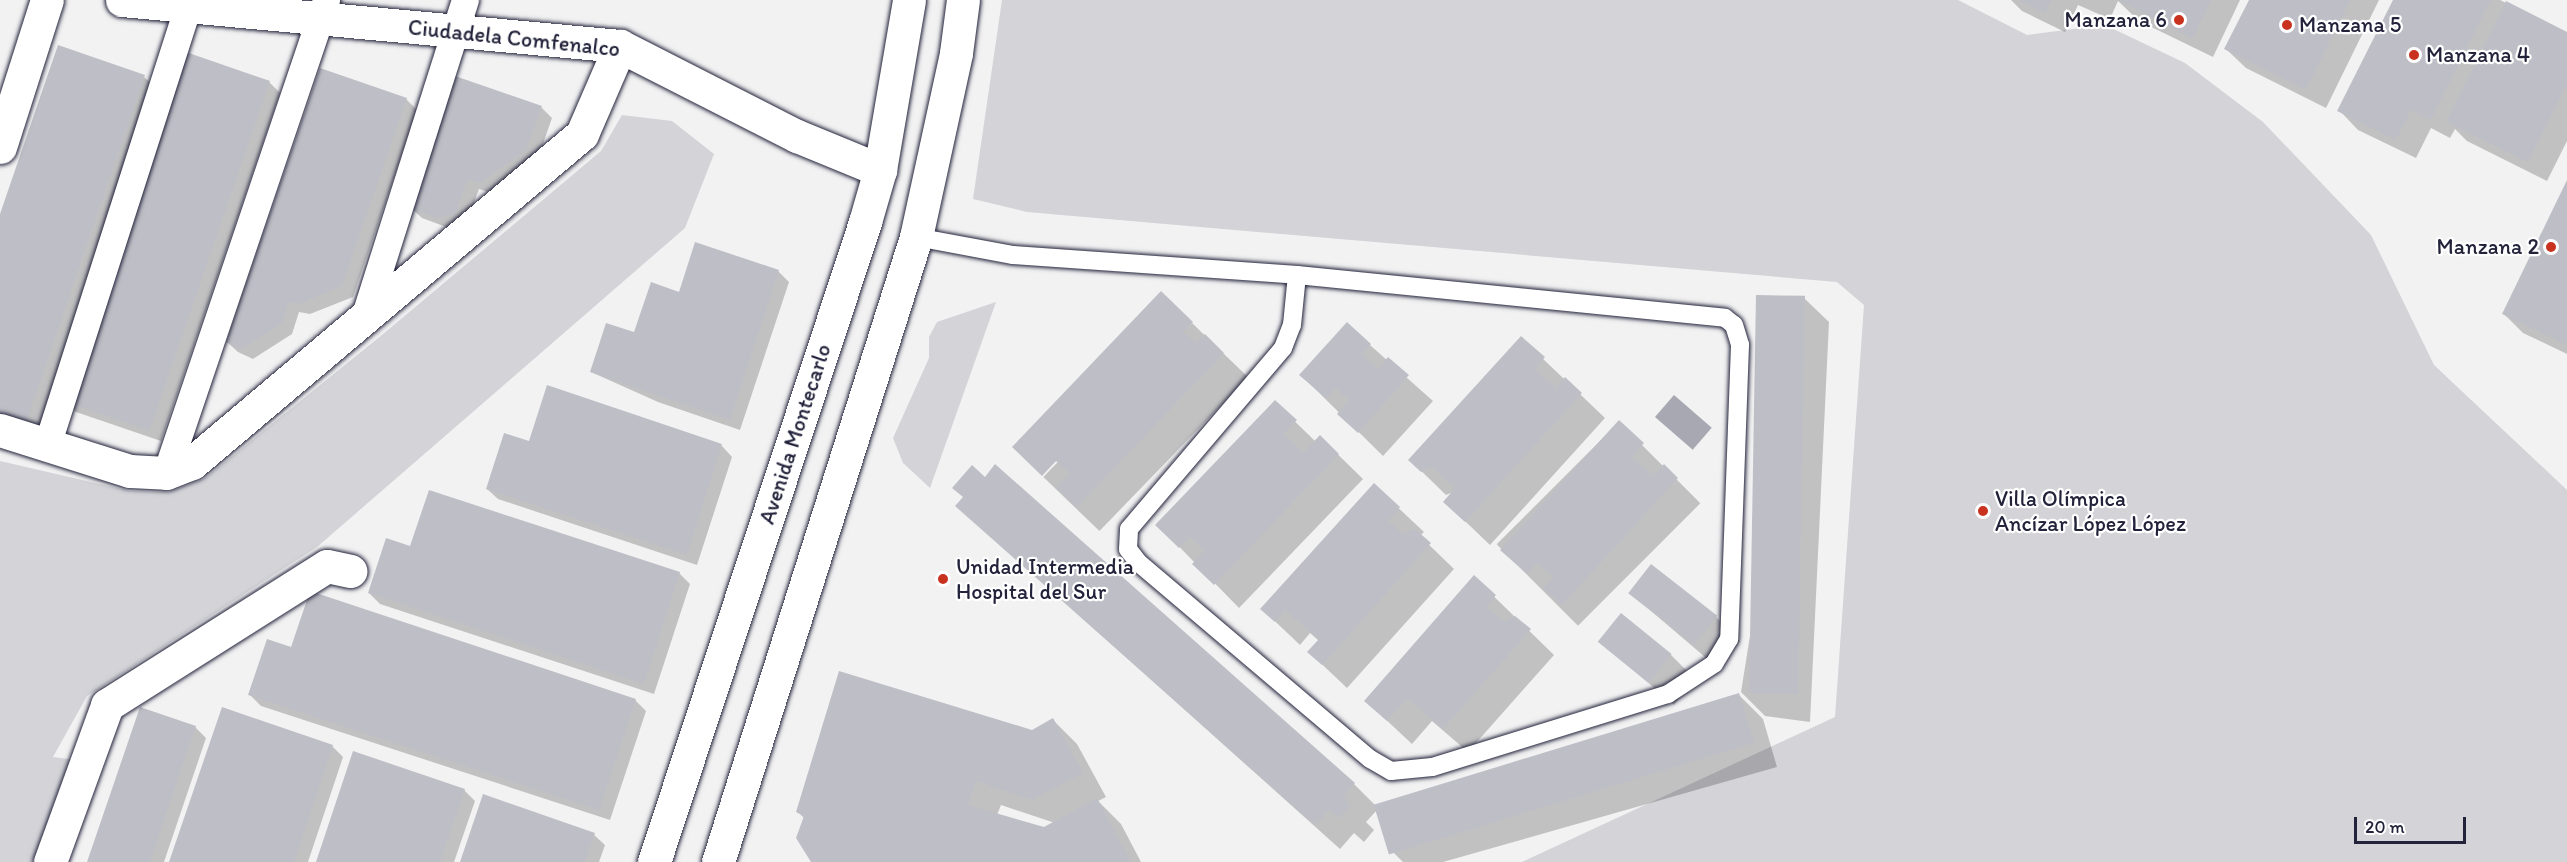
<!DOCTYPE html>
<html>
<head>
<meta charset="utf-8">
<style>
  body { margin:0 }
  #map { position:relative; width:2567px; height:862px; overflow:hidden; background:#f2f2f3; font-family:Itim,sans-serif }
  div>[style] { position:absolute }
  .green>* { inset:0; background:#d3d3d8 }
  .water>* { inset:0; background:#a8a8b2; transform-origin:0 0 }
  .shadow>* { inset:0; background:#0003; transform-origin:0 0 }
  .building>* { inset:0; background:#bebec6; transform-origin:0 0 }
  .roads { filter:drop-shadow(0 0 2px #22223b) drop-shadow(0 0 2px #22223b) }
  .service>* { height:18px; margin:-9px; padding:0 9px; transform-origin:9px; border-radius:9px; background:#fff }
  .pedestrian>* { height:27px; margin:-13.5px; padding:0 13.5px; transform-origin:13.5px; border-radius:13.5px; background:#fff }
  .minor>* { height:33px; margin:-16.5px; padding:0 16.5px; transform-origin:16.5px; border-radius:16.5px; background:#fff }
  .secondary>* { height:33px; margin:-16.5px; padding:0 16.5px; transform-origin:16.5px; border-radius:16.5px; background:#fff }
  .dots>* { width:16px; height:16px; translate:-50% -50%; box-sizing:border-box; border:3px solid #fff; border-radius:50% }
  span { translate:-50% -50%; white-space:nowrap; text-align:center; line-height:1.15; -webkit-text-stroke:4.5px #fff; paint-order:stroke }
  .poi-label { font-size:22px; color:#22223b }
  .right { translate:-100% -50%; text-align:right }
  .left { translate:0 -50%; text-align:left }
  .street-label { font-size:22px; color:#22223b }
  .scale { position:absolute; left:2354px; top:817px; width:112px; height:27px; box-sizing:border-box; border:3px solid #22223b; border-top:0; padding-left:8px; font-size:18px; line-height:21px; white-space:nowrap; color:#22223b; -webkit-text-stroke:4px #fff; paint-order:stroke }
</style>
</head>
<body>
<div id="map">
  <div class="green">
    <i style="clip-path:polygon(1002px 0,1958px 0,2027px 35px,2105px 25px,2185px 63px,2263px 122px,2371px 235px,2434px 365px,2567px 490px,2567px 862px,1522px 862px,1835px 717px,1864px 305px,1837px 282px,1027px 212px,973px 199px)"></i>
    <i style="clip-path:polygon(622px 115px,672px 121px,714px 154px,685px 228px,317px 547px,87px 696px,53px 757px,76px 760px,40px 862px,0 862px,0 461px,130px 491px,169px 492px,204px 479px,382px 335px,601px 151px)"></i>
    <i style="clip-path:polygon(996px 302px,930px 488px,903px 463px,893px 438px,929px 358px,929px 337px,937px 322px)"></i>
  </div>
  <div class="water">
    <i style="left:1674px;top:395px;width:50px;height:29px;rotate:41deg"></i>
  </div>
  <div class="shadow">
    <i style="clip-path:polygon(2011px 0,2240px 0,2213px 57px,2139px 21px,2118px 1px,2110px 19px,2078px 5px,2065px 32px,2022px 11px)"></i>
    <i style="clip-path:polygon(2250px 0,2379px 0,2326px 108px,2246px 68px,2226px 49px)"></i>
    <i style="clip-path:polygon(2394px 0,2500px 0,2567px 33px,2567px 141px,2547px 181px,2467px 141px,2455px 129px,2450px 138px,2431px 128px,2416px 158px,2358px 130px,2339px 110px)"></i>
    <i style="clip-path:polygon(144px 77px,155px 87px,36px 436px,0 424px,0 220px)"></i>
    <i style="clip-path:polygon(269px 82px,280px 93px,161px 441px,76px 412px,65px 401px)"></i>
    <i style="clip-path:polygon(406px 99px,417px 110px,353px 297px,310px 314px,299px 312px,292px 334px,253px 359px,238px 352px,227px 342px)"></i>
    <i style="clip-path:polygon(541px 107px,552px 118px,537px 161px,491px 193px,479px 189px,466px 224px,449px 228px,422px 218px,411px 208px)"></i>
    <i style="clip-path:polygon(2567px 184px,2567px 354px,2523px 333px,2504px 314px)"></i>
    <i style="clip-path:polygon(778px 271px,789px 282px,740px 430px,658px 402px,591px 372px,640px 336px,680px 294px)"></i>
    <i style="clip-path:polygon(1804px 298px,1829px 322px,1810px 722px,1765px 716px,1741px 692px)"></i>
    <i style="left:1192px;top:323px;width:78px;height:214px;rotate:44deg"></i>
    <i style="clip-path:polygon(1521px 338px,1605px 418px,1490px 545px,1445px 502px,1453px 492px,1446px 495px,1410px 460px)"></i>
    <i style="clip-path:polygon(1370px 345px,1433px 401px,1383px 456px,1301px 375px)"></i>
    <i style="clip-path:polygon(548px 387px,722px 446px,732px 457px,697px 565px,498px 499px,487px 489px,530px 443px)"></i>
    <i style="clip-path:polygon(1275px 402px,1316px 442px,1320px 437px,1363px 479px,1239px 608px,1158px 525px)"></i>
    <i style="left:1619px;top:422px;width:115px;height:173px;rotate:45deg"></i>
    <i style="clip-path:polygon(1374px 485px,1424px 532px,1420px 536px,1454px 569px,1347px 688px,1309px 652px,1319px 641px,1310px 633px,1300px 645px,1262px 609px)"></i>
    <i style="clip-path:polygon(957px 506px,1354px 784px,1376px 806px,1739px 695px,1763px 719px,1777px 767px,1443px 862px,1403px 862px,1388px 847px,1377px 810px,1366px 822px,1374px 830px,1364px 842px,1354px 833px,1340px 849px)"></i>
    <i style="clip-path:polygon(411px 548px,679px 573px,690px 584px,654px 694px,380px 604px,369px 593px)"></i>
    <i style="clip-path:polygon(1474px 577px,1554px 655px,1468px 752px,1432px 721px,1412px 744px,1366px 701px)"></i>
    <i style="clip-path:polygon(1630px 593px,1716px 617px,1740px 641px,1719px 669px)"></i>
    <i style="clip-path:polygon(1600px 641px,1671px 655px,1695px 679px,1674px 705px)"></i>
    <i style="clip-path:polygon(292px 649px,635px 700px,646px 711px,610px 820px,261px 706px,250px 695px)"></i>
    <i style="clip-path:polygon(evenodd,1053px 720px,1077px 744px,1106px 797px,1098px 801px,1121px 824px,1141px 862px,813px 862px,805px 819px,798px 812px,1032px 731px,1053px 720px,1001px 805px,1055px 823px,1044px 829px,997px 815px,1001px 805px)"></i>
    <i style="clip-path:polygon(195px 727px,206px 738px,164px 862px,89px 862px)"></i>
    <i style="clip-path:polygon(332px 746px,343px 757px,308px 862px,170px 862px)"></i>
    <i style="clip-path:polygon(464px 790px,475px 801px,454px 862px,317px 862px)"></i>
    <i style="clip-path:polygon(594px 835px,605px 845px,599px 862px,462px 862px)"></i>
  </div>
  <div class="building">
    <i style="clip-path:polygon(2018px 0,2052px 0,2045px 13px)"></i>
    <i style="clip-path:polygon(2118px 0,2211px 0,2193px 39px)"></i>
    <i style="clip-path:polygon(2249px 0,2350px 0,2306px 90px,2224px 49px)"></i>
    <i style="clip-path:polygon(2393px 0,2491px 0,2431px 120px,2411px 110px,2396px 140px,2337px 111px)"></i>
    <i style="clip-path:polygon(2506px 1px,2567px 32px,2567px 84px,2528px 162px,2446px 122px)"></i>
    <i style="clip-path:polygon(58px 45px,145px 75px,25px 426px,0 417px,0 214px)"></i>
    <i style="left:183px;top:51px;width:92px;height:370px;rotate:19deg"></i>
    <i style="clip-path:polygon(320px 68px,407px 98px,342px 286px,299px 304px,289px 302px,281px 324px,241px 349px,226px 342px)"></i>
    <i style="clip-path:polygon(455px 76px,542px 106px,526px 150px,480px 183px,468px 179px,455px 214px,437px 218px,410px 208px)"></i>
    <i style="clip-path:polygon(2567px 180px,2567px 345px,2502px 314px)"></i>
    <i style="clip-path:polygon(695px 242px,779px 270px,730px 420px,590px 372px,606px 323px,634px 332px,651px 282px,679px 292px)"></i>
    <i style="clip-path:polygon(1161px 291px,1193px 322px,1184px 332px,1196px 343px,1205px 334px,1224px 353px,1077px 507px,1056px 488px,1070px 473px,1056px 461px,1042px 476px,1012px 447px)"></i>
    <i style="left:1756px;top:295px;width:49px;height:398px;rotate:1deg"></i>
    <i style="clip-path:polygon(1347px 322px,1371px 344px,1362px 354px,1378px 369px,1388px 357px,1409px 375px,1358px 433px,1337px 414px,1349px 400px,1336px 388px,1326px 398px,1299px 375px)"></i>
    <i style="clip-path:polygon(1521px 336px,1545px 357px,1535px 369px,1556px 388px,1565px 377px,1582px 393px,1465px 522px,1443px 502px,1455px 488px,1432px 467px,1421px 472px,1408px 460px)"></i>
    <i style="clip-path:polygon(547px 385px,722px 444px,687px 555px,486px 489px,504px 433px,529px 441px)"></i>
    <i style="clip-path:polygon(1275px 400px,1297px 420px,1283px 434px,1303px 453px,1320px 435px,1339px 454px,1214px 585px,1192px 564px,1204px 551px,1190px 537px,1179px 548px,1155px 525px)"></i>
    <i style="clip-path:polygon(1619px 420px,1644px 443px,1632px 457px,1653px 476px,1664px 464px,1678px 478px,1562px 605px,1543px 588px,1553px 577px,1537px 563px,1527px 574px,1500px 550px)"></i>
    <i style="clip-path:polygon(995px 464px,1355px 783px,1343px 797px,1351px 805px,1339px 818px,1329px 810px,1315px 825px,955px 506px,963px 497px,952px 488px,972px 465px,985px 477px)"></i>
    <i style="clip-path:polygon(1374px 483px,1400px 507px,1388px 521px,1403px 534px,1415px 529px,1431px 543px,1322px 665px,1307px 652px,1319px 639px,1285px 610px,1275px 622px,1260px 609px)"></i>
    <i style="clip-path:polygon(429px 490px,680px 572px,644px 684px,368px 593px,386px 538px,410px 546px)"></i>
    <i style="left:1651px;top:564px;width:84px;height:37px;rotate:38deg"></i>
    <i style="clip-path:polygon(1474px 575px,1496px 595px,1486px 607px,1504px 622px,1515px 616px,1531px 629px,1443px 729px,1407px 698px,1387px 721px,1364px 701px)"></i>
    <i style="clip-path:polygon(310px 591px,636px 699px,599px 810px,248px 695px,267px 639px,291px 647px)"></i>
    <i style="left:1621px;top:613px;width:65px;height:37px;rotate:39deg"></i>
    <i style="clip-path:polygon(839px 671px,1032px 730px,1053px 718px,1083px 773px,1032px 800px,976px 781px,968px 805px,1044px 827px,1097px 798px,1131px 862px,811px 862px,796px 838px,804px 816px,796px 812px)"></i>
    <i style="left:1739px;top:693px;width:52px;height:382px;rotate:73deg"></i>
    <i style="clip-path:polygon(140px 707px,196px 726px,162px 826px,150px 862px,87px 862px)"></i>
    <i style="clip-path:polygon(222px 707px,333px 745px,294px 862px,169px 862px)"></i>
    <i style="clip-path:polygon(353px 751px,465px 789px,440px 862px,316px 862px)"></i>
    <i style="clip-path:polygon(483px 794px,595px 833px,585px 862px,460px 862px)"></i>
  </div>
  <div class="roads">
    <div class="service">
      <i style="left:916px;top:237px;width:99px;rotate:10.5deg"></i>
      <i style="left:1013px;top:255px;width:285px;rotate:4deg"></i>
      <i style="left:1297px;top:275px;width:430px;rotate:5.7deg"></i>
      <i style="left:1725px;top:318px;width:11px;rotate:38deg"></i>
      <i style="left:1734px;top:325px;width:21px;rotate:73deg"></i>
      <i style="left:1740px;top:345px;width:294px;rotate:92.1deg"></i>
      <i style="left:1729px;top:639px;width:29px;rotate:121deg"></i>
      <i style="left:1714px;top:664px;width:55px;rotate:146.9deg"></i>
      <i style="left:1668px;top:694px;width:247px;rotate:162.8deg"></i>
      <i style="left:1432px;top:767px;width:41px;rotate:174.4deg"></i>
      <i style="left:1391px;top:771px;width:24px;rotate:-150deg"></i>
      <i style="left:1370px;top:759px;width:304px;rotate:-139.7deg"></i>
      <i style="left:1138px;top:562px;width:16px;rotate:-128deg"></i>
      <i style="left:1128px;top:549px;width:20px;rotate:-87deg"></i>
      <i style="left:1129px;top:529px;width:238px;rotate:-49.6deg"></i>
      <i style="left:1283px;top:348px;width:25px;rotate:-69deg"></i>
      <i style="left:1292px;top:325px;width:50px;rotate:-84.3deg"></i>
    </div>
    <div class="pedestrian">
      <i style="left:364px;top:318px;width:334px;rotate:-72.4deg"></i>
      <i style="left:47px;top:445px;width:467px;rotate:-72.2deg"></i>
      <i style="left:166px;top:473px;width:499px;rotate:-71.3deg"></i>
    </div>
    <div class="minor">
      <i style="left:122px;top:0;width:500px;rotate:5.28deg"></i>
      <i style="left:620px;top:46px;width:199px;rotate:27deg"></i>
      <i style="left:797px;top:136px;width:90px;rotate:22.3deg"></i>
      <i style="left:0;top:147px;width:154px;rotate:-72.3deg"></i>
      <i style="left:0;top:430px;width:136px;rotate:17.5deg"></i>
      <i style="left:130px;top:471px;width:36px;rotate:3deg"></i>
      <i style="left:166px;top:473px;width:28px;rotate:-21deg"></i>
      <i style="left:192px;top:463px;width:510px;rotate:-40.15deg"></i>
      <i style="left:582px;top:134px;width:96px;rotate:-66.6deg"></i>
      <i style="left:50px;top:862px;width:167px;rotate:-70deg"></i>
      <i style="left:107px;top:705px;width:260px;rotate:-32.3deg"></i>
      <i style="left:327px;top:566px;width:24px;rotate:12deg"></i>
    </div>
    <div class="secondary">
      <i style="left:654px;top:862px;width:674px;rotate:-71.75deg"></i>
      <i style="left:865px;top:222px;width:54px;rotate:-73.9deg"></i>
      <i style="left:880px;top:170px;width:172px;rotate:-80.3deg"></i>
      <i style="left:718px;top:862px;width:656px;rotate:-72.42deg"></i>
      <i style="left:916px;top:237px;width:188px;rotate:-77.7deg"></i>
      <i style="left:956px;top:53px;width:53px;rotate:-82.5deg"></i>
    </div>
  </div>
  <div class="dots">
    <i style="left:2179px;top:20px;background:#c8321e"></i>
    <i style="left:2287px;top:25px;background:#c8321e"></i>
    <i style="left:2414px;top:55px;background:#c8321e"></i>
    <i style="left:2551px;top:247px;background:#c8321e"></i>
    <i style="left:1983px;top:511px;background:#c8321e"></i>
    <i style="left:943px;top:579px;background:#c8321e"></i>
  </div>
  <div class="poi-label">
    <span class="right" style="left:2167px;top:20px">Manzana 6</span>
    <span class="left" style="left:2299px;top:25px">Manzana 5</span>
    <span class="left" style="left:2426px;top:55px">Manzana 4</span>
    <span class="right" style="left:2539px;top:247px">Manzana 2</span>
    <span class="left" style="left:1995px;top:511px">Villa Olímpica<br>Ancízar López López</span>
    <span class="left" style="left:956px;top:579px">Unidad Intermedia<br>Hospital del Sur</span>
  </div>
  <div class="street-label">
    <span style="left:514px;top:38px;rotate:6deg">Ciudadela Comfenalco</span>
    <span style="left:795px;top:434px;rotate:-72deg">Avenida Montecarlo</span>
  </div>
  <div class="scale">20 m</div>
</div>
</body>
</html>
